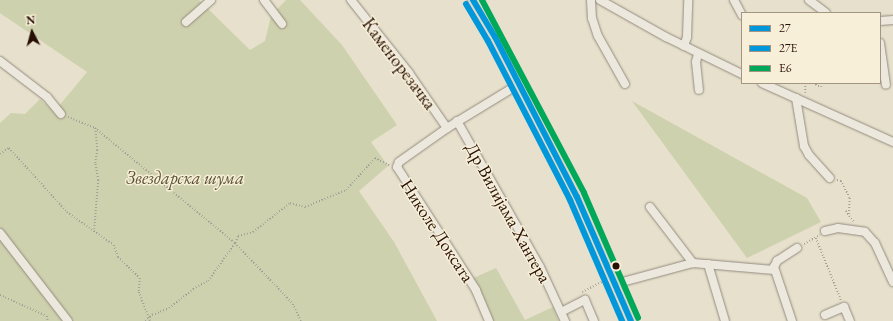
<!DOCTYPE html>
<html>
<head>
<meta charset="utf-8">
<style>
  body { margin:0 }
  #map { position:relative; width:893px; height:321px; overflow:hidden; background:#e7e0cc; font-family:"EB Garamond",serif }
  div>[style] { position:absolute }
  .green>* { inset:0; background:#ced1ad }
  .path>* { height:1.5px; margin-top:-0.75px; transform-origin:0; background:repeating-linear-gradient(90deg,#a59f97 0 1px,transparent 0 3px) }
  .roads { filter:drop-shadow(0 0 1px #938b7f) drop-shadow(0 0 1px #938b7f) }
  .minor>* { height:8px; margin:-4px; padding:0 4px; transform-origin:4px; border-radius:4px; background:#ece8de }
  .major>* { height:11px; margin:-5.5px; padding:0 5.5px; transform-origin:5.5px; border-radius:5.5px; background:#ded8c9 }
  .bus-1>* { height:6px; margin:-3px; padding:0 3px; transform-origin:3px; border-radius:3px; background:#0098da }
  .bus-2>* { height:6px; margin:-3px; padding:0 3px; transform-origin:3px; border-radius:3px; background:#0098da }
  .bus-3>* { height:6px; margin:-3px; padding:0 3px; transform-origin:3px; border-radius:3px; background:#00a859 }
  .dots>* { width:11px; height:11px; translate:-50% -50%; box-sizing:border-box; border:2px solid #f7efd7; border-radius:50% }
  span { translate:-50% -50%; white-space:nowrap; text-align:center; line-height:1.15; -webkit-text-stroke:3px #f7efd7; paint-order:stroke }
  .street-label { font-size:18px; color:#270f05 }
  .park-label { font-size:18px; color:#5a4f37; font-style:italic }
  .legend { position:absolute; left:741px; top:12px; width:140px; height:72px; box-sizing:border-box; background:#f7efd7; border:1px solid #a49583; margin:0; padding:5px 7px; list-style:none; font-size:12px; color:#270f05 }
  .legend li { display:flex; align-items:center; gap:8px; height:20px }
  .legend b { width:20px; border:1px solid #a49583 }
  .north { position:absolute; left:12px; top:12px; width:40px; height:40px; -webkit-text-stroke:3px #f7efd7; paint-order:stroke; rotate:354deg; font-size:11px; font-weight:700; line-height:16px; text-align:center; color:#270f05 }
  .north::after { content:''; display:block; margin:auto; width:14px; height:18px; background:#270f05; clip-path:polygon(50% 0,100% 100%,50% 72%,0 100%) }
</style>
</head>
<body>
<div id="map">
  <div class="green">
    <i style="clip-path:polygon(0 0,199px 0,250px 50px,265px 41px,271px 16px,286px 0,300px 0,342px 45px,397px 125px,371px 142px,388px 166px,359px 191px,394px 242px,437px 321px,0 321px,0 123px,11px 113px,25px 114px,40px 99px,54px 112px,87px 72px,0 13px)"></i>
    <i style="clip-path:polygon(632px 101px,807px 198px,821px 222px,747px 258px)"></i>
    <i style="clip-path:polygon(496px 268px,525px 320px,553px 307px,559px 321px,491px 321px,469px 280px)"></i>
  </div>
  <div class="path">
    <i style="left:813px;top:83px;width:9px;rotate:27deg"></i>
    <i style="left:821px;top:87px;width:4px;rotate:-90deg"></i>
    <i style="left:805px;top:93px;width:10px;rotate:-90deg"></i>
    <i style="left:68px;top:117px;width:29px;rotate:22deg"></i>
    <i style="left:95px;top:128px;width:181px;rotate:39.4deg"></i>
    <i style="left:235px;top:243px;width:8px;rotate:-67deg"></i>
    <i style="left:238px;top:236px;width:16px;rotate:-15deg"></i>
    <i style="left:253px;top:232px;width:47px;rotate:-38.1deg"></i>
    <i style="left:290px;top:203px;width:16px;rotate:15deg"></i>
    <i style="left:305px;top:207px;width:44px;rotate:-22.5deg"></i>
    <i style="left:346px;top:190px;width:43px;rotate:-47.8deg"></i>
    <i style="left:375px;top:158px;width:16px;rotate:27deg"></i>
    <i style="left:0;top:154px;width:11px;rotate:-34deg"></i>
    <i style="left:9px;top:148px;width:86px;rotate:47.8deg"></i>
    <i style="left:67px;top:212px;width:57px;rotate:35.1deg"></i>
    <i style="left:114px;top:245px;width:13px;rotate:72deg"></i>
    <i style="left:118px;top:257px;width:30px;rotate:44deg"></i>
    <i style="left:140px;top:278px;width:14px;rotate:94deg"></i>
    <i style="left:139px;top:292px;width:31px;rotate:69deg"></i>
    <i style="left:837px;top:180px;width:4px;rotate:14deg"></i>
    <i style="left:841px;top:181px;width:19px;rotate:62deg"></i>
    <i style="left:850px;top:198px;width:17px;rotate:93deg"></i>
    <i style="left:846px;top:211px;width:14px;rotate:54deg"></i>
    <i style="left:94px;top:229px;width:49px;rotate:-85.3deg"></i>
    <i style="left:98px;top:180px;width:17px;rotate:-100deg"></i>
    <i style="left:95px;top:163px;width:13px;rotate:-81deg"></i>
    <i style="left:97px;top:150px;width:22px;rotate:-95deg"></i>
    <i style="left:816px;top:238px;width:67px;rotate:68deg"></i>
    <i style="left:804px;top:244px;width:18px;rotate:-29deg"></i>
    <i style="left:582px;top:292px;width:25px;rotate:-27deg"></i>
    <i style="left:0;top:295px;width:51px;rotate:24.1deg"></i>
    <i style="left:47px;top:316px;width:5px;rotate:79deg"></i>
    <i style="left:145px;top:321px;width:9px;rotate:-41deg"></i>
    <i style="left:152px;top:315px;width:18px;rotate:-22deg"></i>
    <i style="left:169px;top:308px;width:31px;rotate:-38deg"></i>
    <i style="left:193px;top:289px;width:17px;rotate:-28deg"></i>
    <i style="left:208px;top:281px;width:47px;rotate:-54.6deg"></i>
    <i style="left:235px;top:243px;width:84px;rotate:46.4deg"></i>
    <i style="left:293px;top:304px;width:19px;rotate:65deg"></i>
  </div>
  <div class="roads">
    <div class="minor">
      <i style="left:264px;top:0;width:30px;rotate:53deg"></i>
      <i style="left:351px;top:0;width:93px;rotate:51.5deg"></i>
      <i style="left:409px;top:73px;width:67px;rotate:55.4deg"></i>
      <i style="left:591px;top:0;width:18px;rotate:87deg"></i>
      <i style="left:592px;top:18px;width:19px;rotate:72deg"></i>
      <i style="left:598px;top:36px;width:55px;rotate:60.6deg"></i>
      <i style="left:600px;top:0;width:76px;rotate:29.3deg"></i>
      <i style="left:666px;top:37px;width:85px;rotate:26deg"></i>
      <i style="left:734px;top:0;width:17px;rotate:62deg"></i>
      <i style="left:809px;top:0;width:21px;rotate:37deg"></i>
      <i style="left:880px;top:21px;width:13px;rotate:-4deg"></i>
      <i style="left:186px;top:22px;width:33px;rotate:-41deg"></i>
      <i style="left:880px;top:43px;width:42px;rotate:81.9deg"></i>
      <i style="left:684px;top:46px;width:9px;rotate:-72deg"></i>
      <i style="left:687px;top:37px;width:37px;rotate:-88deg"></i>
      <i style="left:698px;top:54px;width:8px;rotate:104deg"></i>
      <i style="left:696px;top:62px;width:28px;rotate:84deg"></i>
      <i style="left:0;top:61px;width:59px;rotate:37.5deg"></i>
      <i style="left:47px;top:97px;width:22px;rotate:51deg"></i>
      <i style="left:762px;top:83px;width:144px;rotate:24.2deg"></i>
      <i style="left:796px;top:98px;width:49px;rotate:80.5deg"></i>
      <i style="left:804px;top:146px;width:10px;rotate:61deg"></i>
      <i style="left:809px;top:155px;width:31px;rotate:48deg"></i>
      <i style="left:457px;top:121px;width:168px;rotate:60.4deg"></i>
      <i style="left:540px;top:267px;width:60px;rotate:65.2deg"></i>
      <i style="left:650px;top:207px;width:71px;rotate:52.5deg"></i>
      <i style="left:825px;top:231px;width:13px;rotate:-13deg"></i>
      <i style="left:838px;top:228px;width:27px;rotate:8deg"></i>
      <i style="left:865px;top:232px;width:15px;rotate:48deg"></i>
      <i style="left:875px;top:243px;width:43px;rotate:65.2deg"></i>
      <i style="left:0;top:233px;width:111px;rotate:52.3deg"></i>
      <i style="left:708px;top:264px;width:59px;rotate:73.4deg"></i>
      <i style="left:615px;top:284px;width:81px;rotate:-15.1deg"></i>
      <i style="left:693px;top:263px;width:81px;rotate:4.9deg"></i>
      <i style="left:561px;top:312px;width:27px;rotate:-27deg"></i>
      <i style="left:585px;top:300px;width:23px;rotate:67deg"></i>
      <i style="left:825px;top:315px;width:21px;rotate:-23deg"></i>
      <i style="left:844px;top:307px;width:15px;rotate:67deg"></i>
      <i style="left:489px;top:321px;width:34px;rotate:-113deg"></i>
      <i style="left:476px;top:290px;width:146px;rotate:-122.7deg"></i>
      <i style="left:397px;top:167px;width:5px;rotate:-68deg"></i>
      <i style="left:399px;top:162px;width:59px;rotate:-35.3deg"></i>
      <i style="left:447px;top:128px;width:84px;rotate:-31.4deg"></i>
      <i style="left:792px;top:321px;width:57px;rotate:-108.4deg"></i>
      <i style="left:774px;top:267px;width:7px;rotate:-63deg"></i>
      <i style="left:777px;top:261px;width:24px;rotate:-33deg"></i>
    </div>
    <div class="major">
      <i style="left:473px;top:0;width:43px;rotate:59.3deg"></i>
      <i style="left:495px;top:37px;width:180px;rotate:62.9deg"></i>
      <i style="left:577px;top:197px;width:135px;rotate:66.5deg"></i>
    </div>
  </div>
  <div class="bus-1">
    <i style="left:473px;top:0;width:43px;rotate:59.3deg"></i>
    <i style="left:495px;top:37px;width:180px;rotate:62.9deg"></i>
    <i style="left:577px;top:197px;width:135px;rotate:66.5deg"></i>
  </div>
  <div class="bus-2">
    <i style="left:466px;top:4px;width:43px;rotate:59.3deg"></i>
    <i style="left:488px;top:41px;width:179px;rotate:62.7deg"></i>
    <i style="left:570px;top:200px;width:132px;rotate:66.7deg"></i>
  </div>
  <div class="bus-3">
    <i style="left:482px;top:0;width:218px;rotate:62.1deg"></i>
    <i style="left:584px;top:193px;width:136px;rotate:66.6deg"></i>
  </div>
  <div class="dots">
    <i style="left:616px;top:266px;background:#270f05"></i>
  </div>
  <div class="street-label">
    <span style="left:399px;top:64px;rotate:53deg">Каменорезачка</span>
    <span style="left:508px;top:213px;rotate:61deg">Др Вилијама Хантера</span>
    <span style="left:437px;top:231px;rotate:57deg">Николе Доксата</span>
  </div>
  <div class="park-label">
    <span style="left:185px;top:178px">Звездарска шума</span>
  </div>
  <ul class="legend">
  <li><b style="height:5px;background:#0098da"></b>27</li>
  <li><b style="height:5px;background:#0098da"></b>27E</li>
  <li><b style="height:5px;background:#00a859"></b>E6</li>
  </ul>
  <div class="north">N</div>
</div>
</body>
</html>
